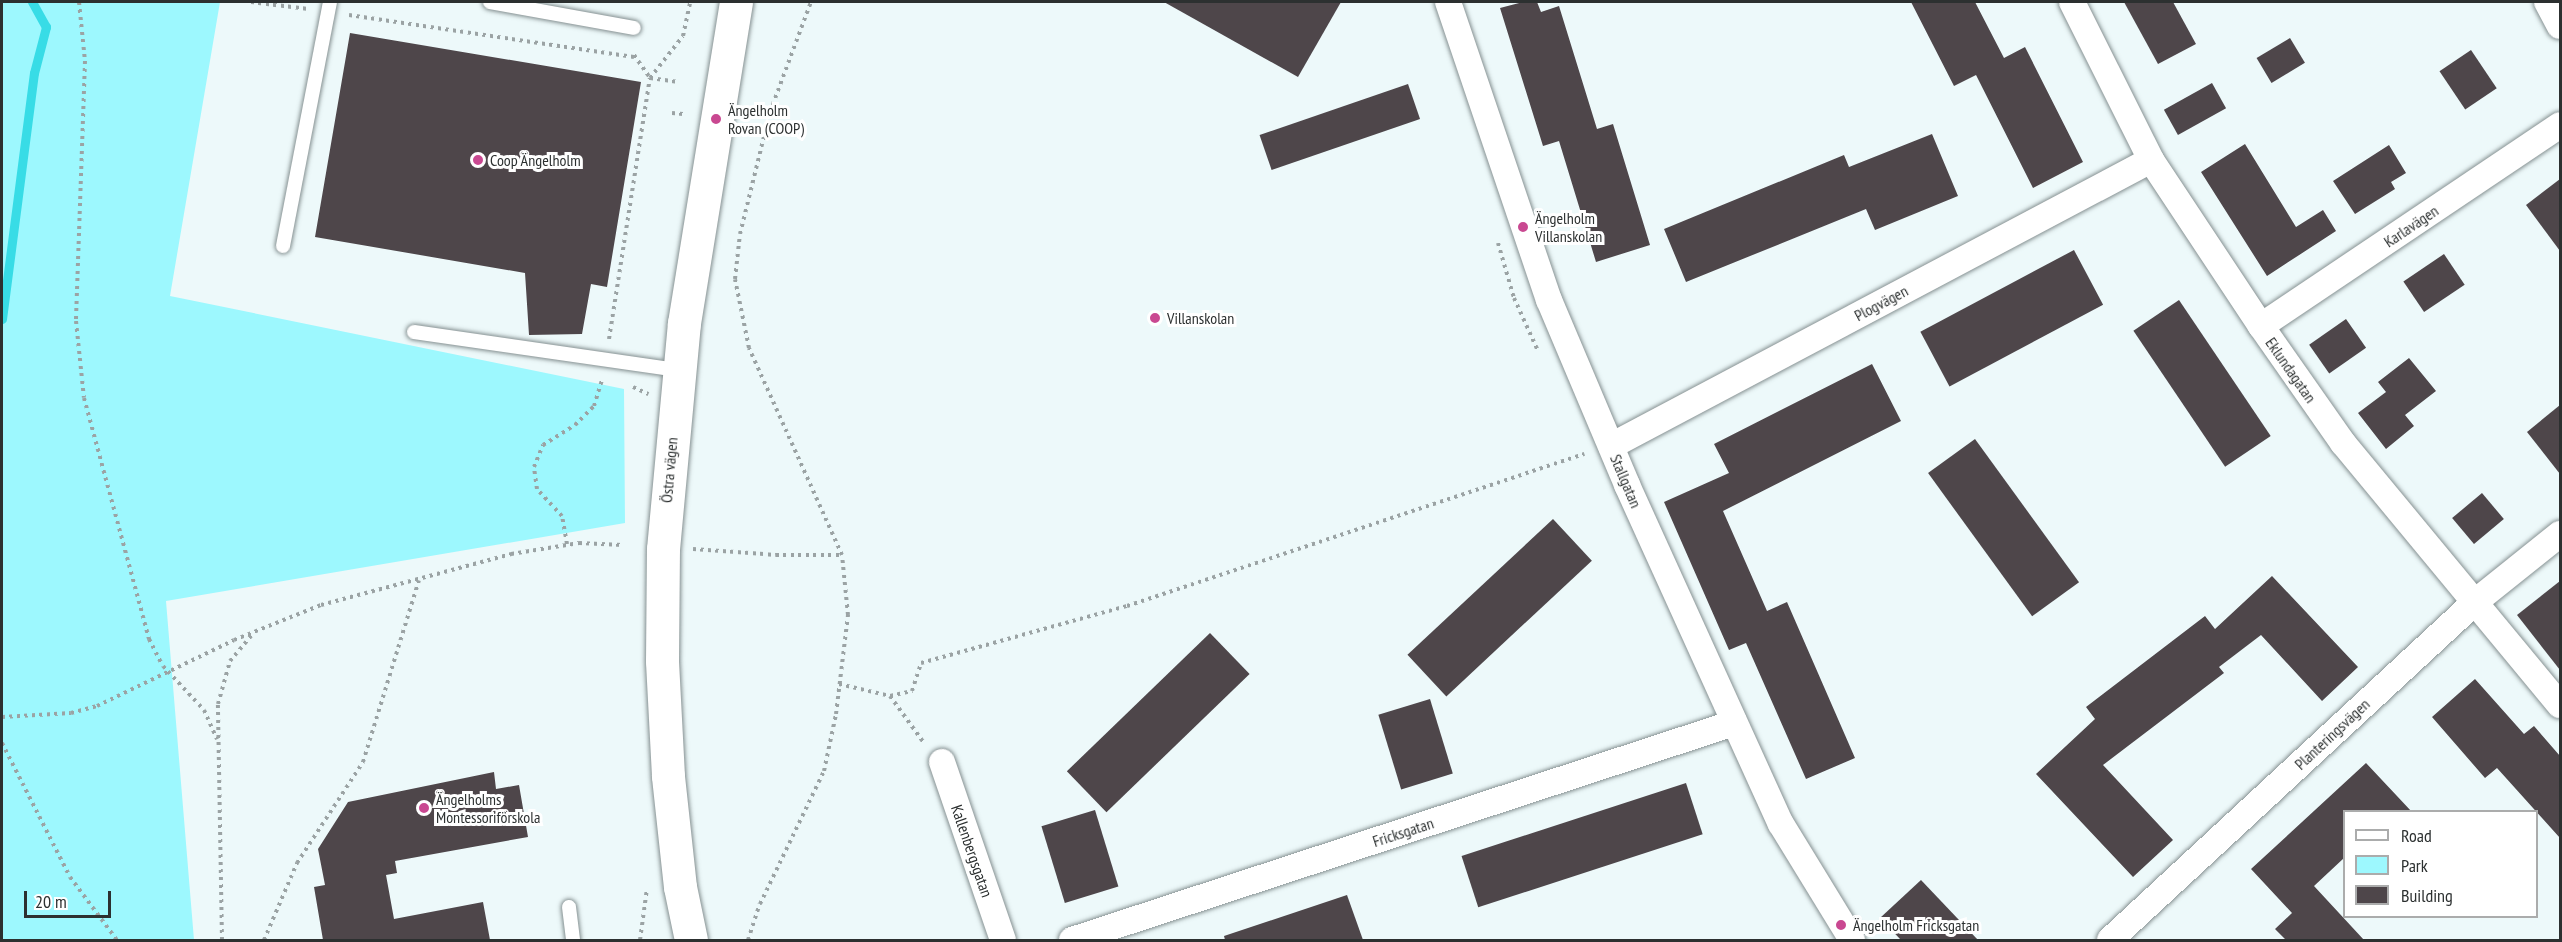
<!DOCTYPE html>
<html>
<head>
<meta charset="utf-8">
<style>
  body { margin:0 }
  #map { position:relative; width:2562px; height:942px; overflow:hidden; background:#edf9fa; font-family:"PT Sans Narrow",sans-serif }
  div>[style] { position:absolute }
  .green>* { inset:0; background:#9df8fe }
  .stream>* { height:9px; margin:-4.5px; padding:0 4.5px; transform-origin:4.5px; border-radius:4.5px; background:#38dce6 }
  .building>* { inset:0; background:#4e464a; transform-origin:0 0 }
  .path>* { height:4px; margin-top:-2px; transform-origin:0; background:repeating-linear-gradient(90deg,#9ba3a4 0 3px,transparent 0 7.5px) }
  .roads { filter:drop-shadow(0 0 2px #869192) drop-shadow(0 0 2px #869192) }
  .lane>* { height:14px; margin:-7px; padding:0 7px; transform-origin:7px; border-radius:7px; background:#fff }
  .street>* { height:26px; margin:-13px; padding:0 13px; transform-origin:13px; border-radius:13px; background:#fff }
  .secondary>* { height:33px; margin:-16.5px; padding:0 16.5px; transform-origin:16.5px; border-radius:16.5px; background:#fff }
  .dots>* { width:16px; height:16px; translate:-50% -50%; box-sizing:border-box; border:3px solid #fff; border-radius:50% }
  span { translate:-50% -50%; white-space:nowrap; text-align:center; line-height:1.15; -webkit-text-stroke:6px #fff; paint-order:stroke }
  .poi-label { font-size:16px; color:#2c3030 }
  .left { translate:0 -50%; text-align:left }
  .street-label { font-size:16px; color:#2c3030 }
  .frame { position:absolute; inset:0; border:3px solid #2c3030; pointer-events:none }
  .legend { position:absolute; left:2343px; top:810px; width:195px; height:108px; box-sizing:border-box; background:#fff; border:2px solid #abacac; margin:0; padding:8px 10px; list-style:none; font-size:18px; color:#2c3030 }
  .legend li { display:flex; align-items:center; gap:12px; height:30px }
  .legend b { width:30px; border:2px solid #abacac }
  .scale { position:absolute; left:24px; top:891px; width:87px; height:27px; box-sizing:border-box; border:3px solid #2c3030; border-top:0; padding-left:8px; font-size:18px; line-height:21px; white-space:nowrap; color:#2c3030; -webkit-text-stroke:4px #fff; paint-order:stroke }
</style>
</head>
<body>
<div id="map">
  <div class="green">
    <i style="clip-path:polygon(2px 2px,220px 2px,170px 296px,624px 389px,625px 523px,166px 601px,194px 940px,2px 940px)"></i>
  </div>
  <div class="stream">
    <i style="left:2px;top:319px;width:248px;rotate:-82.6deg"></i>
    <i style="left:34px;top:73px;width:48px;rotate:-75.4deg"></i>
    <i style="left:46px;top:27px;width:29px;rotate:-119deg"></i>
  </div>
  <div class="building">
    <i style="clip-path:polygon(1164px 2px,1341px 2px,1298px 77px)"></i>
    <i style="clip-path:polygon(1523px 2px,1537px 2px,1541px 12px,1559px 6px,1597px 129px,1613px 124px,1650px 245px,1596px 262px,1559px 141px,1543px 146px,1500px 8px)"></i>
    <i style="clip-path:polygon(1911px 2px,1975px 2px,2004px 58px,2025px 47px,2083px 162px,2033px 188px,1976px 75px,1954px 86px)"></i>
    <i style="clip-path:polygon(2124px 2px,2173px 2px,2196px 44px,2158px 64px)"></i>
    <i style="clip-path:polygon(350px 33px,641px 82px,607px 287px,591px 284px,582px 334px,529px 335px,525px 273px,315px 237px)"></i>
    <i style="left:2290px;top:38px;width:29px;height:39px;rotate:59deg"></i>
    <i style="left:2471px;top:50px;width:46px;height:38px;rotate:56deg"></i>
    <i style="left:2212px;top:83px;width:29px;height:55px;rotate:61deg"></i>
    <i style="left:1408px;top:84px;width:37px;height:157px;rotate:71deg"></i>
    <i style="clip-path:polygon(1932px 134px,1958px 196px,1875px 230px,1866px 209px,1686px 282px,1664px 229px,1844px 155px,1849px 167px)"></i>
    <i style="clip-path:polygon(2245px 144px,2296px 227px,2323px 210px,2336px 231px,2267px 276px,2201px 172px)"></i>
    <i style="clip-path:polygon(2389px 145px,2406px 173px,2391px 182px,2395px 189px,2355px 214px,2333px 181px)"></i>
    <i style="clip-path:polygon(2560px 179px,2560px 251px,2526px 205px)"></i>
    <i style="left:2074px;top:250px;width:62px;height:174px;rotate:62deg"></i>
    <i style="left:2444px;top:254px;width:37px;height:49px;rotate:56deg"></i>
    <i style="left:2179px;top:300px;width:164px;height:55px;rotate:56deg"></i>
    <i style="left:2346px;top:319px;width:35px;height:45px;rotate:55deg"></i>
    <i style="clip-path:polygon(2409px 358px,2436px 391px,2405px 415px,2414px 426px,2386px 449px,2358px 413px,2386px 392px,2378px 382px)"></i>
    <i style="clip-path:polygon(1872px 364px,1901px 421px,1723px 511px,1767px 611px,1787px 602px,1855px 758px,1806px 779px,1746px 643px,1729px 650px,1664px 502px,1729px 473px,1714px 444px)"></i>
    <i style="clip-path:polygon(2560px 405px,2560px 474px,2527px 432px)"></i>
    <i style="left:1975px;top:439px;width:177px;height:58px;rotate:54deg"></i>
    <i style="left:2482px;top:493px;width:34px;height:39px;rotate:50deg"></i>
    <i style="left:1553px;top:519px;width:57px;height:199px;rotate:47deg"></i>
    <i style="clip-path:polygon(2272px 576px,2358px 667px,2322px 701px,2261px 635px,2219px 667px,2224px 673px,2103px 765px,2173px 840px,2133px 877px,2036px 774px,2095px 719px,2086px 707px,2205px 616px,2215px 629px)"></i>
    <i style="clip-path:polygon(2560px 581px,2560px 670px,2517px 615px)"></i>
    <i style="left:1210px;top:633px;width:57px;height:199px;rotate:46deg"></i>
    <i style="clip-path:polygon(2475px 679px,2524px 734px,2534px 726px,2560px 756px,2560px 838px,2497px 768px,2485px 778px,2432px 717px)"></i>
    <i style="left:1430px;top:699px;width:78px;height:54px;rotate:73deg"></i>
    <i style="clip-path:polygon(2366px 763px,2412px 812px,2344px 812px,2344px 858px,2314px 886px,2364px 940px,2286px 940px,2275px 929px,2292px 913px,2251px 869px)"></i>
    <i style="clip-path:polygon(494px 772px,496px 789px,519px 785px,528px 837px,395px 861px,397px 873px,386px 875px,394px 919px,483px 902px,490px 940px,323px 940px,314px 887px,325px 885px,318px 849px,348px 802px)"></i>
    <i style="left:1686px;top:783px;width:54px;height:236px;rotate:72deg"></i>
    <i style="left:1095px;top:810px;width:80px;height:56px;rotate:73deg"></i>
    <i style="clip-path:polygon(1921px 880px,1978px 940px,1901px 940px,1880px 918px)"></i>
    <i style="clip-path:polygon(1347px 895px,1363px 940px,1225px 940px,1224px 936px)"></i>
  </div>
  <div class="path">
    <i style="left:79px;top:2px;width:59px;rotate:84.2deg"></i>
    <i style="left:85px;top:61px;width:260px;rotate:92deg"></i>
    <i style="left:76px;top:321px;width:77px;rotate:84.1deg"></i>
    <i style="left:84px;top:398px;width:250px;rotate:74.9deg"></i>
    <i style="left:149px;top:639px;width:30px;rotate:63deg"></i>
    <i style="left:163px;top:666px;width:60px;rotate:47deg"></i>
    <i style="left:204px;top:710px;width:32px;rotate:66deg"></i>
    <i style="left:251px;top:2px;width:58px;rotate:6.9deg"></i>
    <i style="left:349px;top:15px;width:288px;rotate:8.4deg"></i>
    <i style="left:634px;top:55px;width:28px;rotate:55deg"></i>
    <i style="left:650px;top:78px;width:27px;rotate:8deg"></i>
    <i style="left:672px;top:113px;width:11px;rotate:5deg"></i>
    <i style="left:1498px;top:243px;width:57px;rotate:73.8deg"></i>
    <i style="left:1514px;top:298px;width:58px;rotate:65.6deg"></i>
    <i style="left:609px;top:339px;width:264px;rotate:-81.1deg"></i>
    <i style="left:650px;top:78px;width:53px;rotate:-51.8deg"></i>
    <i style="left:683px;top:36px;width:35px;rotate:-78deg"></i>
    <i style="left:633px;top:387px;width:17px;rotate:25deg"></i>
    <i style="left:567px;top:544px;width:28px;rotate:-100deg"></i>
    <i style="left:562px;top:516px;width:37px;rotate:-133deg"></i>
    <i style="left:537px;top:489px;width:22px;rotate:-98deg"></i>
    <i style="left:534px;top:467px;width:24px;rotate:-68deg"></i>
    <i style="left:543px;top:445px;width:38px;rotate:-32deg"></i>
    <i style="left:575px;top:425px;width:27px;rotate:-45deg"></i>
    <i style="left:594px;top:406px;width:28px;rotate:-73deg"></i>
    <i style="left:693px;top:549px;width:83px;rotate:4.1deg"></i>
    <i style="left:776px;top:555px;width:66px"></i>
    <i style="left:839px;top:684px;width:52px;rotate:13.2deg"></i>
    <i style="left:890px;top:696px;width:58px;rotate:54.1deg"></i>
    <i style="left:890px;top:696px;width:23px;rotate:-13deg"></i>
    <i style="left:912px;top:691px;width:29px;rotate:-72deg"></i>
    <i style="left:921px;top:663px;width:214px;rotate:-15.5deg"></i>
    <i style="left:1127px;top:606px;width:482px;rotate:-18.4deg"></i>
    <i style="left:2px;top:717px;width:69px;rotate:-3.3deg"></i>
    <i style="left:71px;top:713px;width:27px;rotate:-15deg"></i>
    <i style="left:97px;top:706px;width:152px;rotate:-25.7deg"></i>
    <i style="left:234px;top:640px;width:94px;rotate:-21.9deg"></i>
    <i style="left:321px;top:605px;width:197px;rotate:-15deg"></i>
    <i style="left:511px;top:554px;width:69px;rotate:-9.2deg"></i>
    <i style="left:579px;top:543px;width:44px;rotate:2.6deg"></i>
    <i style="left:2px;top:743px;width:150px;rotate:63.1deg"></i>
    <i style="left:70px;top:877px;width:79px;rotate:53.3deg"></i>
    <i style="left:222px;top:940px;width:236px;rotate:-91deg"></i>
    <i style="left:218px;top:704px;width:45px;rotate:-74.4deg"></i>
    <i style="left:230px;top:661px;width:35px;rotate:-50deg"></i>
    <i style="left:264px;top:940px;width:84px;rotate:-66.8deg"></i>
    <i style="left:297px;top:863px;width:121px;rotate:-56.8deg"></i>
    <i style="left:363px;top:762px;width:190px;rotate:-72.9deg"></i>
    <i style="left:640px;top:940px;width:52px;rotate:-82.3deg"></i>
    <i style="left:748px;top:940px;width:38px;rotate:-72deg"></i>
    <i style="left:760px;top:904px;width:148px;rotate:-64.3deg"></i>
    <i style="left:824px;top:771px;width:58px;rotate:-78.1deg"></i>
    <i style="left:836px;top:714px;width:100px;rotate:-83.1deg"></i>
    <i style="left:848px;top:615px;width:60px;rotate:-95.7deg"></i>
    <i style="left:842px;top:555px;width:227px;rotate:-114.2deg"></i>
    <i style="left:749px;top:348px;width:70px;rotate:-101.5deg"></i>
    <i style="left:735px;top:279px;width:45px;rotate:-83.7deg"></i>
    <i style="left:740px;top:234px;width:126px;rotate:-76.2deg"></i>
    <i style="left:770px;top:112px;width:117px;rotate:-69.6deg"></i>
  </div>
  <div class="roads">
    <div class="lane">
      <i style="left:490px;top:2px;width:146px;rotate:10.2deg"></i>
      <i style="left:283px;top:246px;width:248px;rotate:-79.1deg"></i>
      <i style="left:414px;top:332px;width:267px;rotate:8.2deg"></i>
      <i style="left:569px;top:907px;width:33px;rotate:83deg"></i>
    </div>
    <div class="street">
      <i style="left:1448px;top:2px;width:315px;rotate:71.3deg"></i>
      <i style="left:1549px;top:300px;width:201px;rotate:67.1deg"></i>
      <i style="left:1627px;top:485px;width:372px;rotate:65.6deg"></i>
      <i style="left:1781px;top:824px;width:136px;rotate:58.5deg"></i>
      <i style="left:2072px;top:2px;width:177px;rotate:63.4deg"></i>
      <i style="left:2151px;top:160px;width:199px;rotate:56.5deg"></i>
      <i style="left:2261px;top:326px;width:143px;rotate:55deg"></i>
      <i style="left:2343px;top:443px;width:340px;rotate:50.4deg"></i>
      <i style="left:2547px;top:2px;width:27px;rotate:62deg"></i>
      <i style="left:2261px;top:326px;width:360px;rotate:-33.9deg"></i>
      <i style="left:1611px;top:446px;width:611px;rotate:-27.91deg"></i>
      <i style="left:942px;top:762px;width:188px;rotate:71.1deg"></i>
      <i style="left:1072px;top:940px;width:697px;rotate:-18.15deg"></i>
      <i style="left:2110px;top:940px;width:497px;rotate:-42.8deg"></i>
      <i style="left:2475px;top:602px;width:109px;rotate:-38.7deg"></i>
    </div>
    <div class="secondary">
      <i style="left:691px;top:940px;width:54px;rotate:-101.7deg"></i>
      <i style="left:680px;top:887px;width:112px;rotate:-96.2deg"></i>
      <i style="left:668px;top:776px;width:115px;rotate:-93deg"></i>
      <i style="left:662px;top:661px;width:112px;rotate:-89.5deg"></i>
      <i style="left:663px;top:549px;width:227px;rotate:-84.7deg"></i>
      <i style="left:684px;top:323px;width:325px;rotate:-80.8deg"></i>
    </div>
  </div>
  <div class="dots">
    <i style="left:716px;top:119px;background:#c94891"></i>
    <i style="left:478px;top:160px;background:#c94891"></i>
    <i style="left:1523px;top:227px;background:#c94891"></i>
    <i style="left:1155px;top:318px;background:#c94891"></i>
    <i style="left:424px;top:808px;background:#c94891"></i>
    <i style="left:1841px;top:925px;background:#c94891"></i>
  </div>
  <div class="poi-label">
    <span class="left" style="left:728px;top:119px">Ängelholm<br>Rovan (COOP)</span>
    <span class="left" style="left:490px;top:160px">Coop Ängelholm</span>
    <span class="left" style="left:1535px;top:227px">Ängelholm<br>Villanskolan</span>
    <span class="left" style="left:1167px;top:318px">Villanskolan</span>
    <span class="left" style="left:436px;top:808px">Ängelholms<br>Montessoriförskola</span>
    <span class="left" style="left:1853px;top:925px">Ängelholm Fricksgatan</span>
  </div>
  <div class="street-label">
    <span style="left:2411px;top:226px;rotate:-34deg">Karlavägen</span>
    <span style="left:1881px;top:303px;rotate:-28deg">Plogvägen</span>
    <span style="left:2291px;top:370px;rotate:55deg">Eklundagatan</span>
    <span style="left:669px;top:470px;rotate:-85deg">Östra vägen</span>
    <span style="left:1626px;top:481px;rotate:67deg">Stallgatan</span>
    <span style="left:2332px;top:734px;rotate:-43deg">Planteringsvägen</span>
    <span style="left:1403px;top:832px;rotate:-18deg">Fricksgatan</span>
    <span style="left:972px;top:851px;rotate:71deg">Kallenbergsgatan</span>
  </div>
  <div class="frame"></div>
  <ul class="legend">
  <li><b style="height:8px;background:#fff"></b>Road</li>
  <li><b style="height:16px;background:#9df8fe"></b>Park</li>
  <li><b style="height:16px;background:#4e464a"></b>Building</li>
  </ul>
  <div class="scale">20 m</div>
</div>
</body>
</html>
